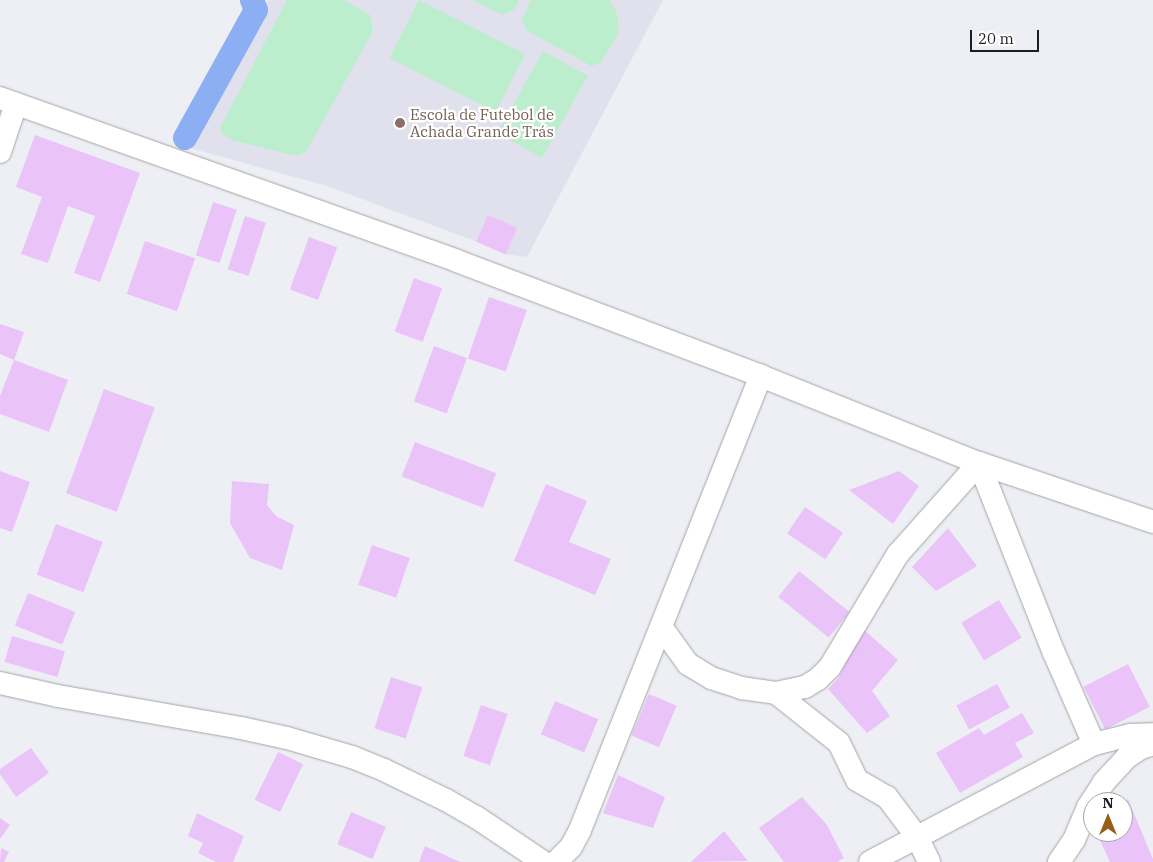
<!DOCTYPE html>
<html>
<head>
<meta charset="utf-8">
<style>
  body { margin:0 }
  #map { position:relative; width:1153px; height:862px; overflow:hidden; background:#eeeff4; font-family:"IBM Plex Serif",serif }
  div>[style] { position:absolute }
  .built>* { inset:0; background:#e0e1ed }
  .green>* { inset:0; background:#bceecd; transform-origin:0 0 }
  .canal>* { height:24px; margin:-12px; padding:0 12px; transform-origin:12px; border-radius:12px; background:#8caef2 }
  .building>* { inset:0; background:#eac3f9; transform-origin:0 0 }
  .roads { filter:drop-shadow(0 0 1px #a3a4a8) drop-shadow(0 0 1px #a3a4a8) }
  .minor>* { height:22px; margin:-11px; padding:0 11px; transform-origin:11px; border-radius:11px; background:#fff }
  .dots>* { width:14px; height:14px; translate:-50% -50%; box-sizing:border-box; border:2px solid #fff; border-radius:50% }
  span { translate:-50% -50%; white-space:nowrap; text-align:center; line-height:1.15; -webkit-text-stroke:4.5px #fff; paint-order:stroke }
  .education-label { font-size:15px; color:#785e54 }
  .left { translate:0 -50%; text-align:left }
  .north { position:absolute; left:1083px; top:792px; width:50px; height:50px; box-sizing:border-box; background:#fff; border:1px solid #a5a5a6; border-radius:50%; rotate:0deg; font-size:14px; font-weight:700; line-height:20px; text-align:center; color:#1e1e20 }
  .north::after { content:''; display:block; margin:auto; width:18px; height:22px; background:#956016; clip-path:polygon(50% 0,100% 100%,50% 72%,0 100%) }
  .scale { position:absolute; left:970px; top:30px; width:69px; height:22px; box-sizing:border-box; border:2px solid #1e1e20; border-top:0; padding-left:6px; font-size:15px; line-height:18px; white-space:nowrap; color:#1e1e20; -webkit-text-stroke:4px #fff; paint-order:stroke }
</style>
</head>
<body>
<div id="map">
  <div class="built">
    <i style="clip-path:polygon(268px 0,663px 0,527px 257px,505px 254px,475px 241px,327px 186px,190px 148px)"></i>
  </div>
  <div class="green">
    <i style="clip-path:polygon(287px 0,344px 0,370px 15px,373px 31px,306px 152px,296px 156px,232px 140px,222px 133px,220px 128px)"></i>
    <i style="left:419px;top:0;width:119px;height:65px;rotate:27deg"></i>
    <i style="clip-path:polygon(473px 0,519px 0,514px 10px,502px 15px)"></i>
    <i style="clip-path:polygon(531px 0,609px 0,616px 10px,619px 27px,617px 36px,601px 63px,591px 66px,526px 30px,522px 20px)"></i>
    <i style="left:543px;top:51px;width:51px;height:94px;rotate:29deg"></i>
  </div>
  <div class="canal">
    <i style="left:185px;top:138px;width:146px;rotate:-61deg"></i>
    <i style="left:256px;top:10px;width:11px;rotate:-112deg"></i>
  </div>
  <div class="building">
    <i style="clip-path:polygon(35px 135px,140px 173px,100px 282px,74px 273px,95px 216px,68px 206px,48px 263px,21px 254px,42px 197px,16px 187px)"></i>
    <i style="left:213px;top:202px;width:25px;height:56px;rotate:18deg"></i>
    <i style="left:488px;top:215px;width:32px;height:29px;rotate:24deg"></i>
    <i style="left:245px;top:216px;width:22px;height:56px;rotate:18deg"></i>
    <i style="left:309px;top:237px;width:30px;height:56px;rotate:20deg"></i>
    <i style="left:145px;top:241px;width:53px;height:56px;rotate:19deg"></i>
    <i style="left:414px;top:278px;width:30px;height:57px;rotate:20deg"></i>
    <i style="left:489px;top:297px;width:40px;height:65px;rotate:19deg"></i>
    <i style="clip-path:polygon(0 324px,24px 332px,14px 360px,0 354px)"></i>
    <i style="left:434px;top:346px;width:35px;height:59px;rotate:20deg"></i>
    <i style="clip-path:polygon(14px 360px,68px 380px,49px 432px,0 414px,0 396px)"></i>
    <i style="left:104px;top:389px;width:54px;height:111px;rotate:20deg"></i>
    <i style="left:415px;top:442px;width:87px;height:37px;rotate:21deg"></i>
    <i style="clip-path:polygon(0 471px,30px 482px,12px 532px,0 528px)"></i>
    <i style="clip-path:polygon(899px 471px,919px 486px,893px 524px,849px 490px)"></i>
    <i style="clip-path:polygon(232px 481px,269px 484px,267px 505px,276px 516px,294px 525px,282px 570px,250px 558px,230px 523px)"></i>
    <i style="clip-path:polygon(546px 484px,587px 501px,569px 542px,611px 559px,595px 595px,514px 561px)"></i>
    <i style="left:805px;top:507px;width:46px;height:32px;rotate:34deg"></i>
    <i style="left:56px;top:524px;width:50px;height:54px;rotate:21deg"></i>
    <i style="clip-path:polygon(948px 528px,977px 566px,936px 591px,912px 567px)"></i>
    <i style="left:372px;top:545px;width:40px;height:42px;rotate:19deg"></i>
    <i style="left:799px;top:571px;width:65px;height:33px;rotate:39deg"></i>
    <i style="left:28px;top:593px;width:51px;height:35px;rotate:22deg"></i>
    <i style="left:999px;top:600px;width:44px;height:44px;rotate:59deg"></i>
    <i style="clip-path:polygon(862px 628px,898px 660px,872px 691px,890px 716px,867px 733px,828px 689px,839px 677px)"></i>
    <i style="left:12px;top:636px;width:55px;height:27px;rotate:16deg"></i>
    <i style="left:1128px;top:664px;width:48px;height:50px;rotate:63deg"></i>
    <i style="left:391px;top:677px;width:33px;height:54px;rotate:18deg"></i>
    <i style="left:997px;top:684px;width:27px;height:46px;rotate:62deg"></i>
    <i style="left:649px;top:694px;width:30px;height:45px;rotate:23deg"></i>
    <i style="left:555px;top:701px;width:47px;height:36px;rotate:23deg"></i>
    <i style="left:481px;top:705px;width:28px;height:54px;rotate:19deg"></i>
    <i style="clip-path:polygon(1022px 713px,1034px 733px,1015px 743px,1023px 757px,960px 793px,936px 753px,979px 728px,984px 735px)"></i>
    <i style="clip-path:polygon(31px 748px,49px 773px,16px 797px,0 774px,0 769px)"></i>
    <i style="left:278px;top:752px;width:28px;height:53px;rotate:26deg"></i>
    <i style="clip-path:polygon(618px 775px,665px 797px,653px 828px,603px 813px)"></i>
    <i style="clip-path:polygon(802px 797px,827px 825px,844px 858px,837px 862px,784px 862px,759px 828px)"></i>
    <i style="clip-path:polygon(1128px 799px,1153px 859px,1153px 862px,1110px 862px,1096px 832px,1123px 832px,1123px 802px)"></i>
    <i style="left:351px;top:812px;width:38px;height:35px;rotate:23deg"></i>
    <i style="clip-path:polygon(197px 813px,244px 836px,233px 862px,216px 862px,198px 853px,203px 843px,188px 836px)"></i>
    <i style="clip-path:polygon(0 818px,10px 825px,0 839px)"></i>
    <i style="clip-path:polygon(724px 831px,748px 861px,691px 862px,706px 848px)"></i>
    <i style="clip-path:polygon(425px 846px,460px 862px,419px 862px)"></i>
    <i style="clip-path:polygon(1px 848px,9px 852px,4px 862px,0 862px)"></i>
  </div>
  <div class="roads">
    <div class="minor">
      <i style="left:0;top:98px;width:485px;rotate:19.6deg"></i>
      <i style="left:457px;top:261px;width:325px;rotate:20.7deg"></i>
      <i style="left:761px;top:376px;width:235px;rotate:21.8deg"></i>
      <i style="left:979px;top:463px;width:184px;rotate:18.7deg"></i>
      <i style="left:0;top:152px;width:51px;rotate:-71.6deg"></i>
      <i style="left:662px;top:628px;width:44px;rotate:54.2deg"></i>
      <i style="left:688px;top:664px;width:27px;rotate:31deg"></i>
      <i style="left:711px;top:678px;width:32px;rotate:18deg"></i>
      <i style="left:741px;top:688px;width:35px;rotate:8deg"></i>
      <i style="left:776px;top:693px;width:30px;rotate:-12deg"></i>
      <i style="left:805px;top:687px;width:15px;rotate:-32deg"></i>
      <i style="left:818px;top:679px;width:17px;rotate:-45deg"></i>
      <i style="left:830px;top:667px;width:132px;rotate:-59deg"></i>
      <i style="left:898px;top:554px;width:122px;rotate:-48.3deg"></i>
      <i style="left:979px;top:463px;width:204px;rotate:68.5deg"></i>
      <i style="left:1054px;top:653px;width:99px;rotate:66.3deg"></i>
      <i style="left:0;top:683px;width:59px;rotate:12.6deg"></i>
      <i style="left:58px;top:696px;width:186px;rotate:9.9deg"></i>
      <i style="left:241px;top:728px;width:47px;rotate:12.3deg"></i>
      <i style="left:287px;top:738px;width:68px;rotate:16.3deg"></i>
      <i style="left:352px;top:757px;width:35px;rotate:22deg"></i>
      <i style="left:384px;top:770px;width:69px;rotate:25.8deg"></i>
      <i style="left:446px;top:800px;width:34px;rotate:30deg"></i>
      <i style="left:476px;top:817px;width:81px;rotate:33.9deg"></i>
      <i style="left:776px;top:693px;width:80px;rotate:38.4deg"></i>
      <i style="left:839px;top:743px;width:41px;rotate:64.1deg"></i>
      <i style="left:857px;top:780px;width:34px;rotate:30deg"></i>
      <i style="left:887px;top:797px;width:50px;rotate:53.1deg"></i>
      <i style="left:917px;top:837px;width:28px;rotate:64deg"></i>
      <i style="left:556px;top:862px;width:21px;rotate:-45deg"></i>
      <i style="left:571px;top:847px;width:19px;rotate:-62deg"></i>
      <i style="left:580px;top:830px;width:489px;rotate:-68.3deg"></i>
      <i style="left:870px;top:862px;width:253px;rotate:-27.8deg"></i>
      <i style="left:1094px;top:744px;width:37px;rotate:-14deg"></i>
      <i style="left:1130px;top:735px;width:23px;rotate:-2deg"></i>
      <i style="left:1059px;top:862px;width:27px;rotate:-56deg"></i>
      <i style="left:1074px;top:840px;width:36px;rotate:-67deg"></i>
      <i style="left:1088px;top:807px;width:30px;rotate:-57deg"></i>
      <i style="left:1104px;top:782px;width:33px;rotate:-47deg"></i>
      <i style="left:1126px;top:758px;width:18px;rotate:-34deg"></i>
      <i style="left:1141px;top:748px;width:13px;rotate:-18deg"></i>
    </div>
  </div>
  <div class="dots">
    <i style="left:400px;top:123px;background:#8d6e63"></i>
  </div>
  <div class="education-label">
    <span class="left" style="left:410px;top:123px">Escola de Futebol de<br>Achada Grande Trás</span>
  </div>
  <div class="north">N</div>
  <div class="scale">20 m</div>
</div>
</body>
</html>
